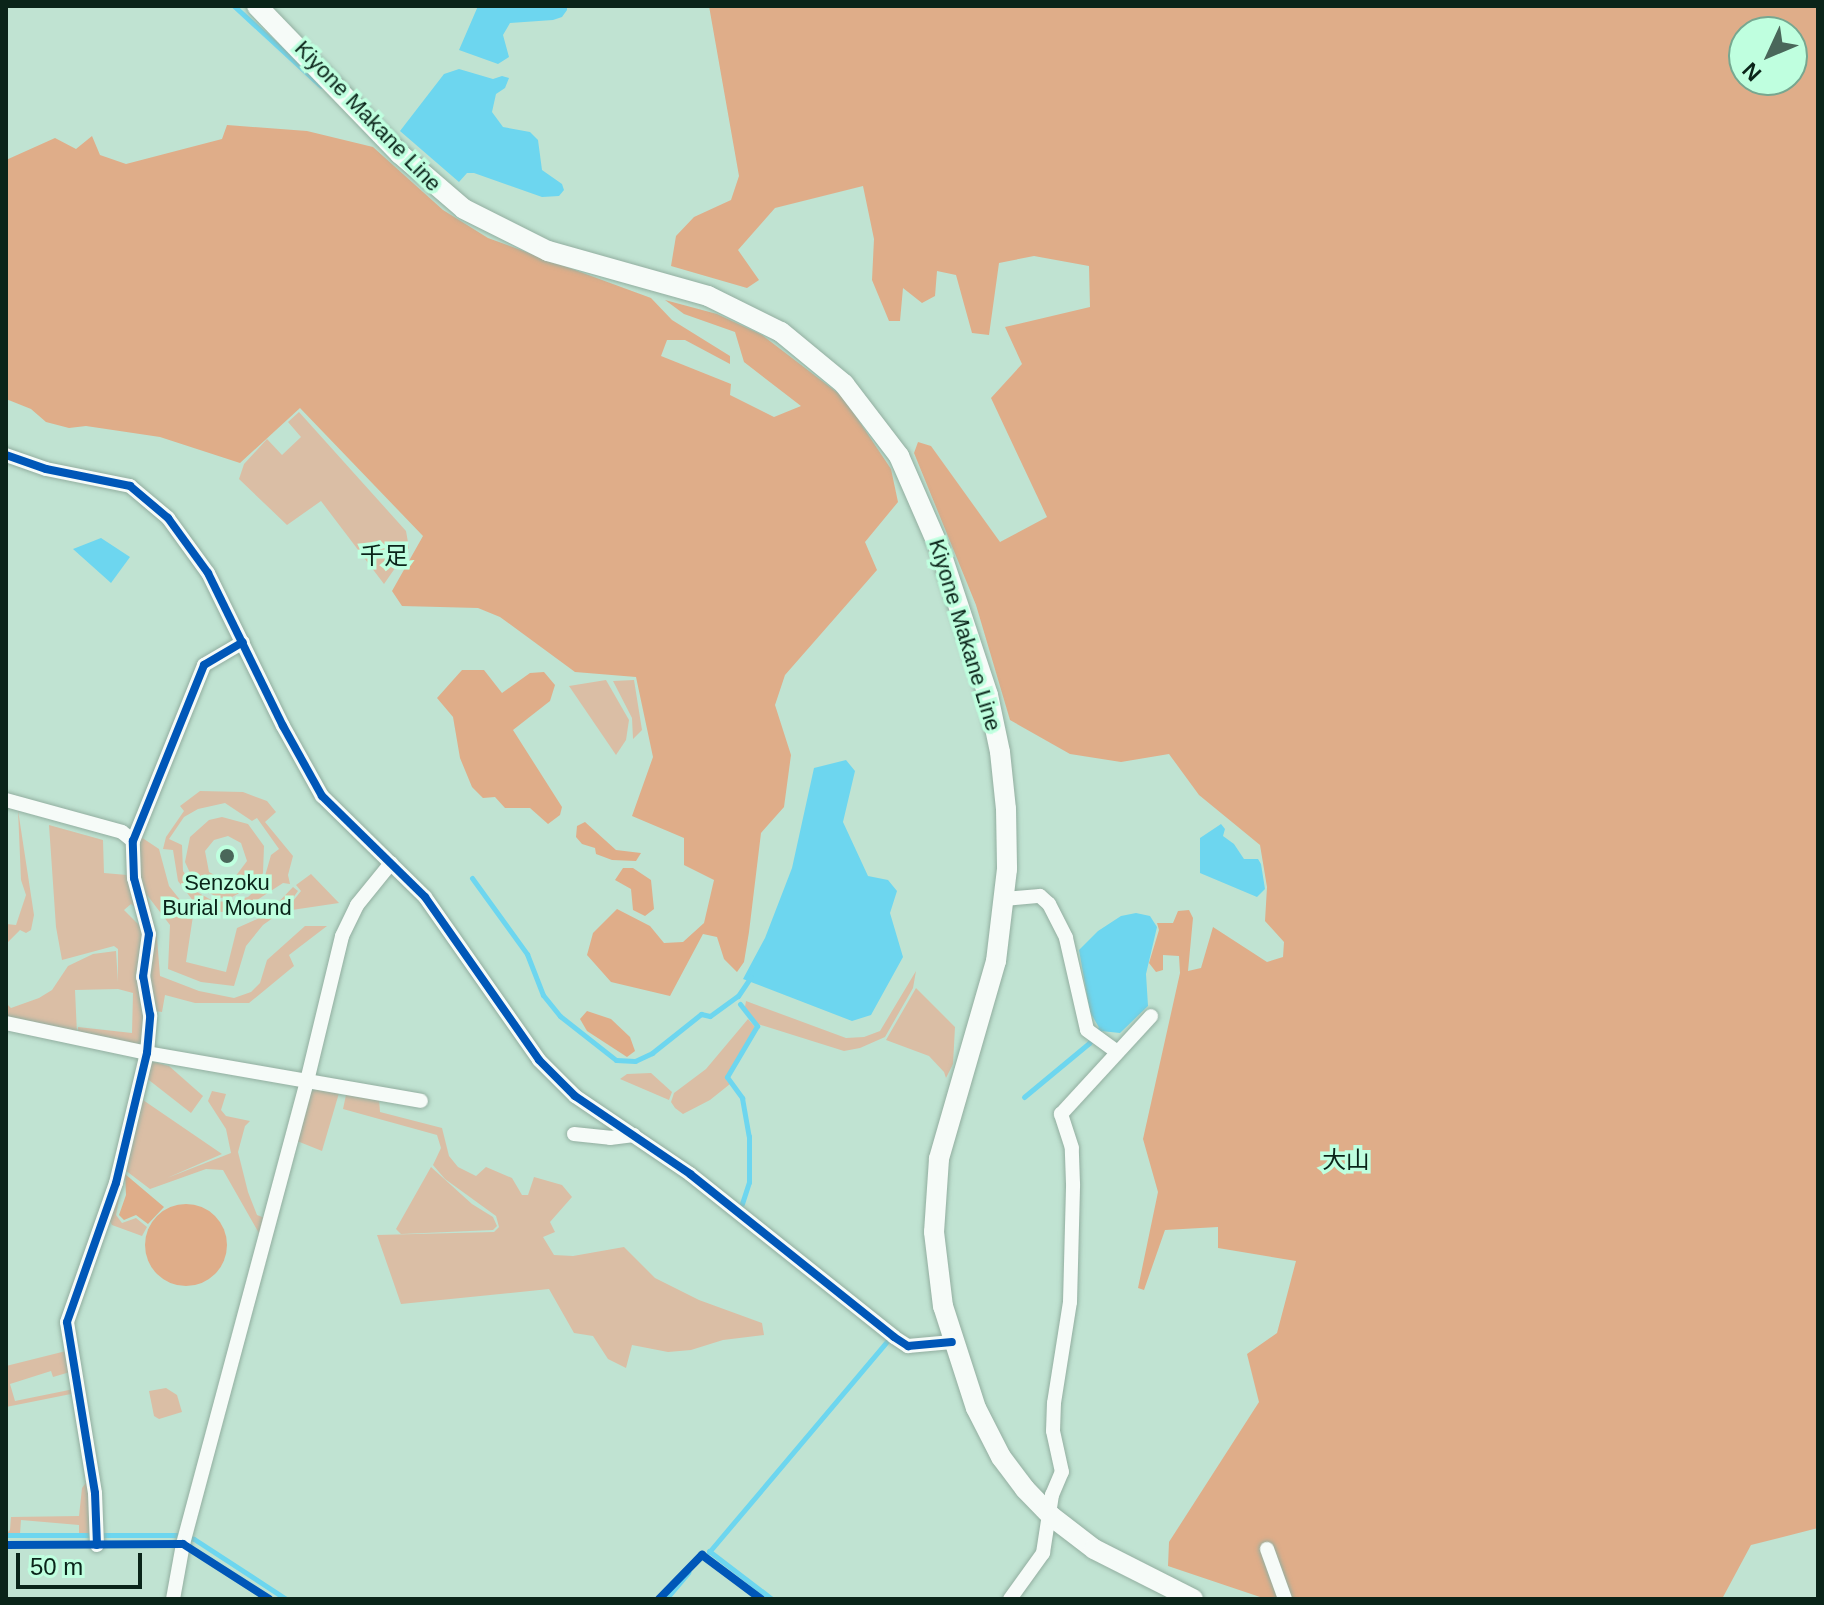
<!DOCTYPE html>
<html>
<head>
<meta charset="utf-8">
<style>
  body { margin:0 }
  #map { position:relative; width:1824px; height:1605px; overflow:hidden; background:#c0e3d2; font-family:Helvetica,"Noto Sans JP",sans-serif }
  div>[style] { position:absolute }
  .green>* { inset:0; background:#dabea5 }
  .forest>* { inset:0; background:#dfad89 }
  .round { border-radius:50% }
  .water>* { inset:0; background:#6dd6ef }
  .stream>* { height:5px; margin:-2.5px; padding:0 2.5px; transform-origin:2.5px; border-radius:2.5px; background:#6dd6ef }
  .roads { filter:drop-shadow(0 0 2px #92aea0) drop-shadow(0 0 2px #92aea0) }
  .street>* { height:14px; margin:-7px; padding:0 7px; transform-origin:7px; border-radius:7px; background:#f6fbf8 }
  .secondary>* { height:20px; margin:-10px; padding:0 10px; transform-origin:10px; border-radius:10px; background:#f6fbf8 }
  .cycleway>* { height:8px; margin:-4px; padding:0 4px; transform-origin:4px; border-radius:4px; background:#0057b8 }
  .dots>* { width:22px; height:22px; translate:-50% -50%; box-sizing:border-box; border:4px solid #bfffdf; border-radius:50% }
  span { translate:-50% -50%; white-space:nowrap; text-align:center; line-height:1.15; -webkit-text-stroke:7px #bfffdf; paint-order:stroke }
  .street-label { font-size:22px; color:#0a2419 }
  .poi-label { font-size:22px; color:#0a2419 }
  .neighbourhood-label { font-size:24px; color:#0a2419 }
  .frame { position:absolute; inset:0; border:8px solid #0a2419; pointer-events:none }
  .north { position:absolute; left:1728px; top:16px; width:80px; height:80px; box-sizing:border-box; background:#bfffdf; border:2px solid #77a790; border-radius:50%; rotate:226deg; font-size:22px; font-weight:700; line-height:32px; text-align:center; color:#0a2419 }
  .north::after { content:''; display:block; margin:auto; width:28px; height:36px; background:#4a675a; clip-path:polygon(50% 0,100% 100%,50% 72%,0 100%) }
  .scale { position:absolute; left:16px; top:1553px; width:126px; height:36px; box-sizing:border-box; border:4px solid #0a2419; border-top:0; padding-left:10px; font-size:24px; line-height:28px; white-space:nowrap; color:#0a2419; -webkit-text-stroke:6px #bfffdf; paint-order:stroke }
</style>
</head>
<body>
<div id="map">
  <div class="green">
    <i style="clip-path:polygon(299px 412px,406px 531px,409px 548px,384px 584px,321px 501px,287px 525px,239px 479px,244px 464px,267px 439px,282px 455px,301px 437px,288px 422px)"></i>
    <i style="clip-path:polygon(606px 680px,629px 720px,626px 740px,616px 755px,569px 686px)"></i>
    <i style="clip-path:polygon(634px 680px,642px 730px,633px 739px,632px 718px,613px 681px)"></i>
    <i style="clip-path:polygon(evenodd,200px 791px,243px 792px,267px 801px,276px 812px,265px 822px,293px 856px,288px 875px,290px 884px,283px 883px,240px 911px,221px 912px,194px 902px,178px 881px,173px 850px,163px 849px,166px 837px,184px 811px,180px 806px,200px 791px,225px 803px,252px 821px,257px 818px,279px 849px,271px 855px,263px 883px,248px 897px,231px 902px,213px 901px,197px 892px,183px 871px,182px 845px,169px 839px,184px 817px,198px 809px,225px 803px)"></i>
    <i style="clip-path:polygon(18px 810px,34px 915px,31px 930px,26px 933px,20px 930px,6px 944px,6px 924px,16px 925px,26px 895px,21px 880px)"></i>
    <i style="clip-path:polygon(evenodd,222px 817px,248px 824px,264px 846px,263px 873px,256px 884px,232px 897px,219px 898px,196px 886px,185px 862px,190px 837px,209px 820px,222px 817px,228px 836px,241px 843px,247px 861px,235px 877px,222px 879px,209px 872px,205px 851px,214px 840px,228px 836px)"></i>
    <i style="clip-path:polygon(49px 825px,103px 840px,104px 873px,127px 875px,136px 908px,131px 904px,124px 910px,140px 926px,143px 939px,145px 1016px,140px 1047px,78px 1034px,78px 1027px,132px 1033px,133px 993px,118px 989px,75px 990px,77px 1034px,6px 1021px,6px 1003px,11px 1008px,39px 998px,52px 990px,68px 966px,93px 954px,116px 951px,118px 982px,118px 949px,114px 946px,62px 960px,56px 927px)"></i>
    <i style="clip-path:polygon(141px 837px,159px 849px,169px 886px,193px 916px,186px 962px,226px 972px,237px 928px,266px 915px,293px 887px,298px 891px,284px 910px,263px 925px,246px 946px,234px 986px,201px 982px,168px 969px,170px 925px,147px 895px,157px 938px,160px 976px,199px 991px,234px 998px,251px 992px,260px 983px,267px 960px,305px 926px,327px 926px,289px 955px,294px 966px,249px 1003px,195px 1003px,165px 995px,162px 1012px,155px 1011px,150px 983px,153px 951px,138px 859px)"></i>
    <i style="clip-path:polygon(311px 874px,339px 903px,285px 911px,301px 891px,296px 885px)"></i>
    <i style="clip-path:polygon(916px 971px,913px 988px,885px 1037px,860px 1048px,844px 1051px,758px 1024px,745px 1007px,746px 1001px,846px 1038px,864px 1037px,880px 1031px)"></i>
    <i style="clip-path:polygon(916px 988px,955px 1027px,953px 1064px,946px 1078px,944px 1072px,929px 1056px,886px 1040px)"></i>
    <i style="clip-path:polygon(748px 1019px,755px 1027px,725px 1078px,730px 1084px,710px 1100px,683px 1114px,675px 1108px,671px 1102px,674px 1093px,706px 1069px)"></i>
    <i style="clip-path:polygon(150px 1061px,169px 1066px,203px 1096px,191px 1113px,145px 1077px)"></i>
    <i style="clip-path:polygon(651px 1073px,672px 1092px,669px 1100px,620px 1079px,627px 1074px)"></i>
    <i style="clip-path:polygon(316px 1088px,339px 1093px,322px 1151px,297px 1141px,311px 1091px)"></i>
    <i style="clip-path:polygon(212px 1091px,226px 1094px,221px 1110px,226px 1116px,250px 1121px,245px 1126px,238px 1152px,248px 1192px,257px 1215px,265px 1218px,260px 1235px,223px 1170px,206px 1169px,150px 1189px,125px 1170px,143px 1100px,222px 1154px,167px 1178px,231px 1153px,226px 1129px,208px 1101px)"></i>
    <i style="clip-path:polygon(346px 1095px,379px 1099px,380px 1112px,442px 1128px,449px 1156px,458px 1167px,476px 1176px,486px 1167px,512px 1178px,522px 1195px,528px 1195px,534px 1177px,562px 1185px,572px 1197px,550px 1222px,555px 1232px,543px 1237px,554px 1255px,573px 1256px,624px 1247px,655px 1278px,699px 1300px,762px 1323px,764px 1335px,723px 1340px,691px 1350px,668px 1352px,632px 1345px,626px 1368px,608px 1359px,593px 1336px,574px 1333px,549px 1289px,401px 1304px,377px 1235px,494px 1232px,499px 1227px,496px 1216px,445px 1179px,433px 1165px,441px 1148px,437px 1135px,343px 1109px)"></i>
    <i style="clip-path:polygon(431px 1167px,472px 1204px,493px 1217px,497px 1226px,493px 1230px,401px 1234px,396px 1229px)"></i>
    <i style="clip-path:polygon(124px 1173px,116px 1215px,122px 1223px,136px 1218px,147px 1227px,142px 1236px,112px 1225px,108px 1218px)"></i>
    <i style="clip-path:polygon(66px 1351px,70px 1372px,53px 1377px,51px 1371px,10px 1384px,15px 1401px,74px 1389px,71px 1394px,6px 1407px,6px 1366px)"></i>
    <i style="clip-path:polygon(166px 1388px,177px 1395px,182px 1412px,159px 1419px,154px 1416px,149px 1391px)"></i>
    <i style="clip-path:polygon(90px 1477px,93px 1533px,79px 1533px,79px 1525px,21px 1520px,20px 1534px,6px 1534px,10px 1530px,11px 1517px,79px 1516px,82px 1488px)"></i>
  </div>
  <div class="forest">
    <i style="clip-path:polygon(evenodd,709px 6px,1818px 6px,1818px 1528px,1751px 1545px,1722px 1599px,1266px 1599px,1168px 1566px,1169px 1542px,1259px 1402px,1247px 1354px,1277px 1333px,1296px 1261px,1218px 1248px,1218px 1227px,1165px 1230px,1144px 1290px,1138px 1288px,1158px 1192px,1143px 1139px,1180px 973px,1179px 956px,1163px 955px,1163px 970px,1156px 972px,1149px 963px,1159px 930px,1157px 923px,1173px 923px,1178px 911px,1189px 910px,1193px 918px,1188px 971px,1201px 968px,1213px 927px,1267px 962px,1283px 957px,1284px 942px,1265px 921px,1267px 887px,1260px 845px,1199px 795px,1169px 754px,1121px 762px,1070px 754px,1010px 720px,976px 605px,914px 453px,918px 442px,931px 446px,1000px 542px,1047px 517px,991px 398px,1022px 364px,1005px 327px,1090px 307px,1089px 266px,1034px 256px,999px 263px,989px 335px,972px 333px,956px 275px,937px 271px,935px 296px,922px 303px,903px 288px,900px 321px,889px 321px,872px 280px,874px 239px,863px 186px,775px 208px,738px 250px,759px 280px,747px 288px,671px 266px,676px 236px,694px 217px,731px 200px,739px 176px,709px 6px,1744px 32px,1792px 32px,1792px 80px,1744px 80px,1744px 32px)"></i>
    <i style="clip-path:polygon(227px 125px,307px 131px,373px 147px,443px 210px,488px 238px,651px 298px,672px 320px,730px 356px,730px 364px,685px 340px,667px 340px,661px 356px,731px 384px,730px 395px,774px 417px,801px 406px,744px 362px,735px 332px,684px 314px,665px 300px,717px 314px,762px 335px,843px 397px,891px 469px,898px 502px,865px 542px,877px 570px,785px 675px,775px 705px,791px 755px,784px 807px,761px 833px,749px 932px,744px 962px,737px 972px,724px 959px,717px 937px,703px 934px,670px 996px,611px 982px,587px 955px,593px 933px,617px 909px,650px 926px,664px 943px,683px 942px,704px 923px,714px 880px,684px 865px,684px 838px,632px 816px,653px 757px,636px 677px,575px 672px,500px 617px,478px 608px,402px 606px,392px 591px,423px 536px,300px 408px,240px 463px,160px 437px,86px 426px,69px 428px,46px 422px,31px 409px,6px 399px,6px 160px,55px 138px,76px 149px,92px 136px,100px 155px,126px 164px,222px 139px)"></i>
    <i style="clip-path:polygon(462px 670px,484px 670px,502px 693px,530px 673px,544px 672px,555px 685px,550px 701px,513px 730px,562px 807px,560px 815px,548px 824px,530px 808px,505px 808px,495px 797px,483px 798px,472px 787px,460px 758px,453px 717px,437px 698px)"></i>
    <i style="clip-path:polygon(585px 822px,616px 850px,641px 853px,636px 861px,612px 860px,596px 854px,595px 848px,582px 844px,576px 837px,577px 826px)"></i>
    <i style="clip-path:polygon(623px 868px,633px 868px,651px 880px,654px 909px,645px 916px,633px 910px,631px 889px,615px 880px)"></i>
    <i style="clip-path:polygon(587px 1011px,611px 1019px,630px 1037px,635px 1051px,627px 1057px,587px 1031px,580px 1019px)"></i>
    <i style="clip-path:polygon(125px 1174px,164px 1207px,148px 1224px,136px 1215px,124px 1220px,119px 1215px,126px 1195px)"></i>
    <i class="round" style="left:145px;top:1204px;width:82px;height:82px"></i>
  </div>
  <div class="water">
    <i style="clip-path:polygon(478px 6px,567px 6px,567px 10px,562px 17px,553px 20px,510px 23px,503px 35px,509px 57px,498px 64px,459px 50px)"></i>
    <i style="clip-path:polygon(459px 69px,493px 79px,502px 76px,509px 78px,505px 88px,496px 94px,492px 112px,503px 127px,530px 132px,538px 140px,542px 170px,562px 184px,564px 190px,559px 196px,542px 197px,474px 173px,467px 173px,459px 182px,400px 131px,444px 74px)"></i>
    <i style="clip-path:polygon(101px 538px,130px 557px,111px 583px,73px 549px)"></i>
    <i style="clip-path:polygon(846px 760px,855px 771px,843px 822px,868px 876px,888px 880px,897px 891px,890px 913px,903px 957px,871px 1015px,852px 1021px,743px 979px,765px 938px,792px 868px,814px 768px)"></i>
    <i style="clip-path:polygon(1221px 824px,1225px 829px,1223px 836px,1234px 844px,1244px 859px,1258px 859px,1261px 864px,1265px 889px,1257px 897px,1200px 873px,1200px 838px)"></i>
    <i style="clip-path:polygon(1136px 913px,1150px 916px,1157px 927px,1146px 974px,1148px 1006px,1120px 1033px,1101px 1031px,1090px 1012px,1079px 950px,1098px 931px,1121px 916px)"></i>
  </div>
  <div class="stream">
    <i style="left:234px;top:6px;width:118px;rotate:42.6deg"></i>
    <i style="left:472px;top:878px;width:94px;rotate:54.1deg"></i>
    <i style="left:527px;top:954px;width:44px;rotate:68.7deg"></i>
    <i style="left:543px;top:995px;width:27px;rotate:51deg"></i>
    <i style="left:560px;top:1016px;width:71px;rotate:38.2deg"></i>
    <i style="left:616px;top:1060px;width:19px;rotate:3deg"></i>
    <i style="left:635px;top:1061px;width:19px;rotate:-25deg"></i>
    <i style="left:652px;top:1053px;width:63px;rotate:-38.5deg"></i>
    <i style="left:701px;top:1014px;width:9px;rotate:13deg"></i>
    <i style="left:710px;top:1016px;width:34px;rotate:-36deg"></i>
    <i style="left:738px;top:996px;width:23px;rotate:-56deg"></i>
    <i style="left:740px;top:1004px;width:28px;rotate:52deg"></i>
    <i style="left:757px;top:1026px;width:59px;rotate:120.5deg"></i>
    <i style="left:727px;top:1077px;width:26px;rotate:54deg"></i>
    <i style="left:742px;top:1098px;width:39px;rotate:80deg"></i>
    <i style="left:749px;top:1136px;width:46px;rotate:90deg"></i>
    <i style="left:749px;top:1182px;width:23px;rotate:108deg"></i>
    <i style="left:1024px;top:1097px;width:85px;rotate:-39.7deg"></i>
    <i style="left:1089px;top:1043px;width:24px;rotate:-52deg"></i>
    <i style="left:6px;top:1535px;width:172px"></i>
    <i style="left:178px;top:1535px;width:16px;rotate:14deg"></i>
    <i style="left:194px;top:1539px;width:110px;rotate:33.1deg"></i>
    <i style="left:709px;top:1551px;width:79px;rotate:37.3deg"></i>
    <i style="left:709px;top:1552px;width:276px;rotate:-49.8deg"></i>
    <i style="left:666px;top:1599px;width:35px;rotate:-50deg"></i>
  </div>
  <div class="roads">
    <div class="street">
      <i style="left:6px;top:455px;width:42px;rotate:19.3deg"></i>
      <i style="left:46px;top:469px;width:86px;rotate:11.4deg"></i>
      <i style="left:130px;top:486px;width:50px;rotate:40.1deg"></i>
      <i style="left:168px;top:518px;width:68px;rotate:54deg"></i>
      <i style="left:208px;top:573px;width:170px;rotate:63.9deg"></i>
      <i style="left:283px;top:726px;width:80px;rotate:60.9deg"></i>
      <i style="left:322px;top:796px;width:144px;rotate:44.4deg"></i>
      <i style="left:425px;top:897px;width:199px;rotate:55deg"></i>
      <i style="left:539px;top:1060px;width:51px;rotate:45deg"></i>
      <i style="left:575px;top:1096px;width:139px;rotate:34.1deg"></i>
      <i style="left:690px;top:1174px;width:261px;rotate:38.6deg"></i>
      <i style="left:894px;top:1337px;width:17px;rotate:33deg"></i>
      <i style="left:908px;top:1346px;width:44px;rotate:-5.2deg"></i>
      <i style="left:6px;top:800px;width:120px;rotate:15.4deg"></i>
      <i style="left:122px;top:832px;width:14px;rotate:39deg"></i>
      <i style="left:1004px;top:899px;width:36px;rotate:-5deg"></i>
      <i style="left:1040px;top:896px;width:12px;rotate:42deg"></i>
      <i style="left:1049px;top:904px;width:38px;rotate:63deg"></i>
      <i style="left:1066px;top:938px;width:94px;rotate:77.1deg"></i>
      <i style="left:1087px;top:1030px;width:37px;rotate:36deg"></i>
      <i style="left:6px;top:1023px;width:144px;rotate:12deg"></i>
      <i style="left:147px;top:1053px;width:278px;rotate:9.9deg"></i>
      <i style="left:574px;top:1134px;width:36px;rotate:6deg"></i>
      <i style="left:610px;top:1138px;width:24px;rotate:-7deg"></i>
      <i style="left:97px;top:1545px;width:52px;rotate:-92.2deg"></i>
      <i style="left:95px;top:1493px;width:173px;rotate:-99.3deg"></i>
      <i style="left:67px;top:1322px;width:147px;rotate:-70.6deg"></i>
      <i style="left:116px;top:1183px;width:134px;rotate:-76.6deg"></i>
      <i style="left:147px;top:1053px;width:38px;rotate:-85deg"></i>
      <i style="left:150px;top:1015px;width:39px;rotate:-100deg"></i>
      <i style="left:143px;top:977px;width:43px;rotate:-82.1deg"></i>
      <i style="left:149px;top:934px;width:58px;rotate:-105deg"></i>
      <i style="left:134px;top:878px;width:37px;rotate:-92deg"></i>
      <i style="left:133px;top:841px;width:190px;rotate:-68deg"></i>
      <i style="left:204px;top:665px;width:45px;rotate:-30.5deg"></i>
      <i style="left:1267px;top:1549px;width:53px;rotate:70.2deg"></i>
      <i style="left:173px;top:1599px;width:56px;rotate:-79.7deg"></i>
      <i style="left:183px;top:1544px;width:479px;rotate:-75deg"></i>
      <i style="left:307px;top:1081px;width:149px;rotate:-76.4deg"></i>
      <i style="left:342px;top:936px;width:34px;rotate:-64deg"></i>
      <i style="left:357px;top:905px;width:54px;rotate:-51deg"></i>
      <i style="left:1010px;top:1599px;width:57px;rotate:-54.3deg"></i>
      <i style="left:1043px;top:1553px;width:59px;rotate:-81.2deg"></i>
      <i style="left:1052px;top:1495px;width:25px;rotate:-67deg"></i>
      <i style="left:1062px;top:1472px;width:42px;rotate:-102.4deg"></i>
      <i style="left:1053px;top:1431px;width:28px;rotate:-88deg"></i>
      <i style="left:1054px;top:1403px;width:102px;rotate:-81deg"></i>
      <i style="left:1070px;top:1302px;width:118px;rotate:-88.5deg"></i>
      <i style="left:1073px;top:1184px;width:36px;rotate:-92deg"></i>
      <i style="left:1072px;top:1148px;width:36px;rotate:-108deg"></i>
      <i style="left:1061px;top:1114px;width:133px;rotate:-47.4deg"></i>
    </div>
    <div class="secondary">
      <i style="left:257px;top:6px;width:206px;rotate:46deg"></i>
      <i style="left:400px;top:154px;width:84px;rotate:40.7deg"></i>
      <i style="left:464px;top:209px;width:94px;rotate:26.6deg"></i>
      <i style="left:548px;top:251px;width:166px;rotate:15.7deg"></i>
      <i style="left:708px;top:296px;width:81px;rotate:26.3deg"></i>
      <i style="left:781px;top:332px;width:82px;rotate:39.5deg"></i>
      <i style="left:844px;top:384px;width:91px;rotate:52.6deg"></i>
      <i style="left:899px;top:456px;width:103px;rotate:66.4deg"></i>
      <i style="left:940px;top:550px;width:153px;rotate:71.7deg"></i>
      <i style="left:988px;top:695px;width:58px;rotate:78.1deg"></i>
      <i style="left:1000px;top:752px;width:57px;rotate:84deg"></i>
      <i style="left:1006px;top:809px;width:60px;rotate:89deg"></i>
      <i style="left:1007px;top:869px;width:93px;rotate:96.8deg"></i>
      <i style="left:996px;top:961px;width:206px;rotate:106.1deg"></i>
      <i style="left:939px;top:1159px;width:73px;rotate:93.9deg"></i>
      <i style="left:934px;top:1232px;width:75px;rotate:83.1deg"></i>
      <i style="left:943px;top:1306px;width:107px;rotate:72.1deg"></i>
      <i style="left:976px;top:1408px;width:55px;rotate:63deg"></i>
      <i style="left:1001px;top:1457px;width:40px;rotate:53deg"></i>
      <i style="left:1025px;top:1489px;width:37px;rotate:46deg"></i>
      <i style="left:1051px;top:1516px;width:54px;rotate:37.5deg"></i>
      <i style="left:1094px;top:1549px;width:111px;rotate:26.8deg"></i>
    </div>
  </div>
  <div class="cycleway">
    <i style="left:6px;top:455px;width:42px;rotate:19.3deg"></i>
    <i style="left:46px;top:469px;width:86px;rotate:11.4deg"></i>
    <i style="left:130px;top:486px;width:50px;rotate:40.1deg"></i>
    <i style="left:168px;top:518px;width:68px;rotate:54deg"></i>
    <i style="left:208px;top:573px;width:170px;rotate:63.9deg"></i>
    <i style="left:283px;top:726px;width:80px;rotate:60.9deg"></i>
    <i style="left:322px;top:796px;width:144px;rotate:44.4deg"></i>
    <i style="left:425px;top:897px;width:199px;rotate:55deg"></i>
    <i style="left:539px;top:1060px;width:51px;rotate:45deg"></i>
    <i style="left:575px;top:1096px;width:139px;rotate:34.1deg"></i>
    <i style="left:690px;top:1174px;width:261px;rotate:38.6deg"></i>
    <i style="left:894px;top:1337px;width:17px;rotate:33deg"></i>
    <i style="left:908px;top:1346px;width:44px;rotate:-5.2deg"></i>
    <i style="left:6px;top:1545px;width:177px;rotate:-0.3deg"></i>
    <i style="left:183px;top:1544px;width:102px;rotate:32.6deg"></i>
    <i style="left:97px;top:1545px;width:52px;rotate:-92.2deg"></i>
    <i style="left:95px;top:1493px;width:173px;rotate:-99.3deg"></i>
    <i style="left:67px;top:1322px;width:147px;rotate:-70.6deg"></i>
    <i style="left:116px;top:1183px;width:134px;rotate:-76.6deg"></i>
    <i style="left:147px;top:1053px;width:38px;rotate:-85deg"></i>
    <i style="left:150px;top:1015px;width:39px;rotate:-100deg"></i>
    <i style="left:143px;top:977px;width:43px;rotate:-82.1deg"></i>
    <i style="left:149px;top:934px;width:58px;rotate:-105deg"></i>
    <i style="left:134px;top:878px;width:37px;rotate:-92deg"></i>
    <i style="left:133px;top:841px;width:190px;rotate:-68deg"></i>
    <i style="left:204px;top:665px;width:45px;rotate:-30.5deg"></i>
    <i style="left:659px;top:1599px;width:62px;rotate:-45.7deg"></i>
    <i style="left:702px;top:1555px;width:74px;rotate:36.7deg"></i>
  </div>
  <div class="dots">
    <i style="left:227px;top:856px;background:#4a675a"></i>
  </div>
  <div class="street-label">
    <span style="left:368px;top:116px;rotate:46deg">Kiyone Makane Line</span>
    <span style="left:965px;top:635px;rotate:73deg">Kiyone Makane Line</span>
  </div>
  <div class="poi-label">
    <span style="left:227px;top:895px">Senzoku<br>Burial Mound</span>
  </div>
  <div class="neighbourhood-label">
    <span style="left:384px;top:556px">千足</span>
    <span style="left:1346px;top:1160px">大山</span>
  </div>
  <div class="frame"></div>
  <div class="north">N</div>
  <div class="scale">50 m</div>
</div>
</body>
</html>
